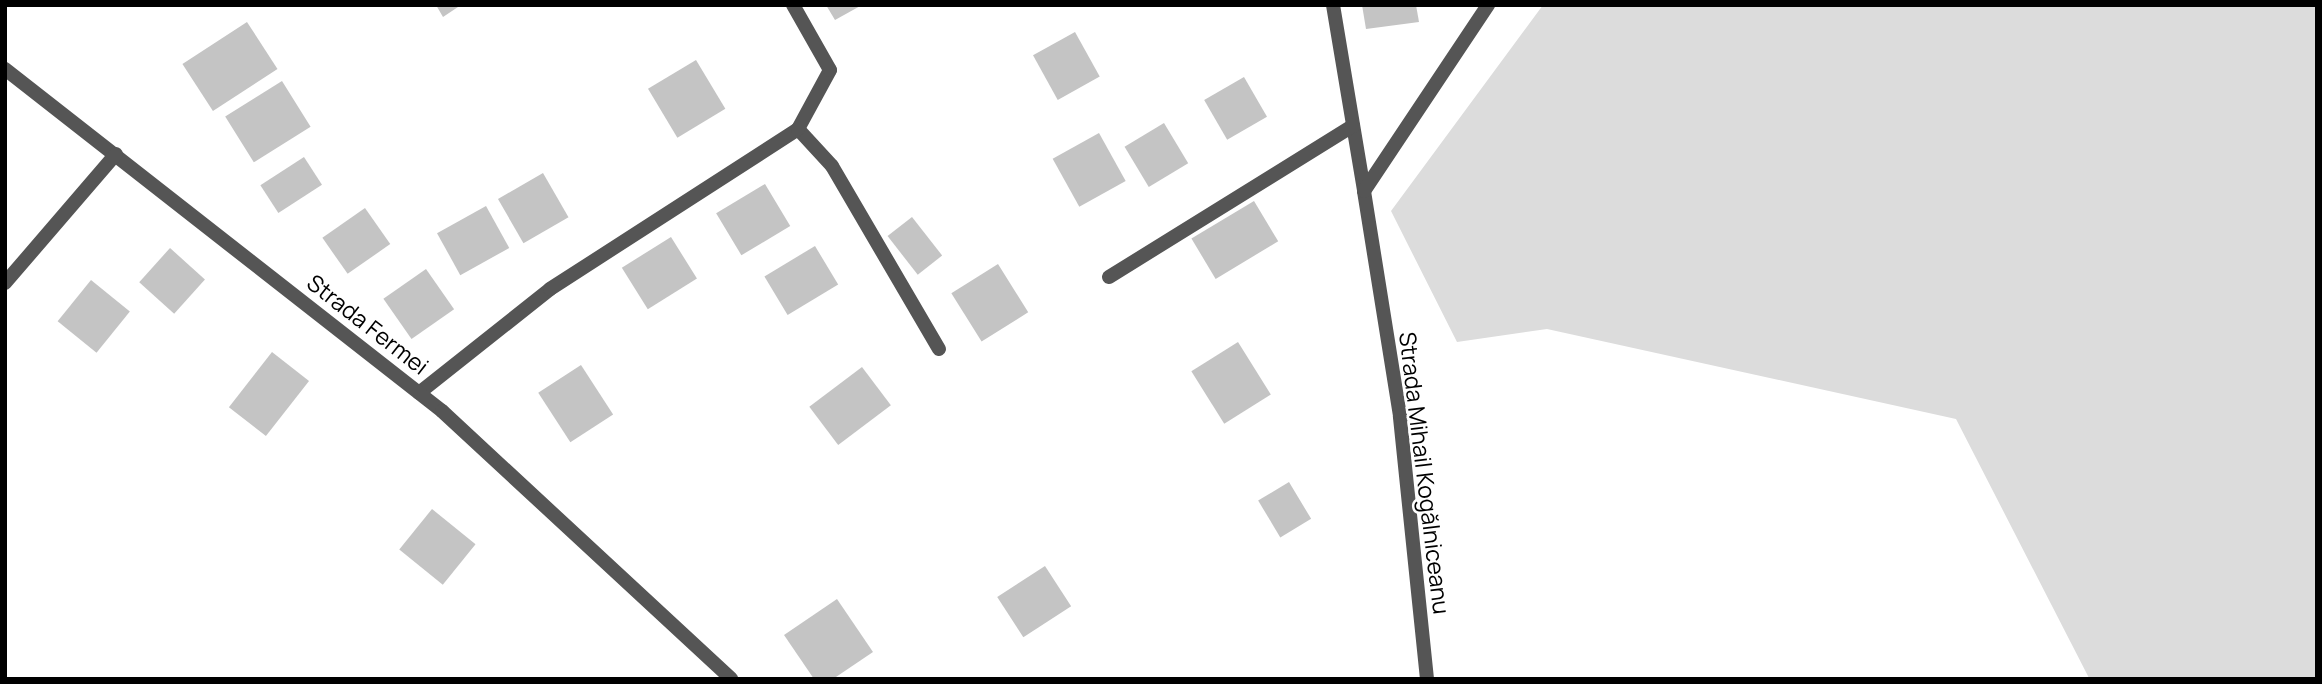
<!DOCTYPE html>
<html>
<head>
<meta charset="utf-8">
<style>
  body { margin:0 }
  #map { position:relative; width:2322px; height:684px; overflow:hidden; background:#fff; font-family:Manrope,sans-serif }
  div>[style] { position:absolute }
  .green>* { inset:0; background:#dcdcdc }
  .building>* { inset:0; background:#c4c4c4; transform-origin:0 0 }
  .service>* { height:14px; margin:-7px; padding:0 7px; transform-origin:7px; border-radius:7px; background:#555 }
  .minor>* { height:14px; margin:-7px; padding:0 7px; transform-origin:7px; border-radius:7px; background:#555 }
  .tertiary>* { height:14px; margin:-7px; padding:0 7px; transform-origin:7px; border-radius:7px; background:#555 }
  span { translate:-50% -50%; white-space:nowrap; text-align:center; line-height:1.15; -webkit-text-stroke:5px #fff; paint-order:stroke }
  .street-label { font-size:23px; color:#000 }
  .frame { position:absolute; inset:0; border:7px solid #000; pointer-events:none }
</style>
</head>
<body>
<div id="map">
  <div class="green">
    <i style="clip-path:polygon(1543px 5px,2317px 5px,2317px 679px,2089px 678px,1956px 419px,1547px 329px,1457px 342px,1391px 211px)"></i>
  </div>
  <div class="building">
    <i style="clip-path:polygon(436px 5px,461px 5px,443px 17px)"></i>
    <i style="clip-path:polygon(826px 5px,862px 5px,835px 20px)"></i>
    <i style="clip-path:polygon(1362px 5px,1416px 5px,1419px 22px,1366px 29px)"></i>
    <i style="left:247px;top:22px;width:56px;height:77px;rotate:57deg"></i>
    <i style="left:1075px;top:32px;width:51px;height:48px;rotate:61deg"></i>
    <i style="left:696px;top:60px;width:57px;height:56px;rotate:59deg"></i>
    <i style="left:1244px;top:77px;width:46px;height:46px;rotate:60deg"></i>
    <i style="left:282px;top:81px;width:54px;height:67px;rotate:58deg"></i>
    <i style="left:1164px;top:123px;width:47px;height:46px;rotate:59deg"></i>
    <i style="left:1099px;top:133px;width:55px;height:53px;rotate:61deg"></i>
    <i style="left:304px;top:157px;width:33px;height:52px;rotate:57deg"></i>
    <i style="left:543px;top:173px;width:51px;height:52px;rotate:60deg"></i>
    <i style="left:765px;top:184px;width:49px;height:57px;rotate:59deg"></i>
    <i style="left:1254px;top:201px;width:47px;height:73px;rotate:59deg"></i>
    <i style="left:486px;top:206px;width:48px;height:56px;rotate:61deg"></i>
    <i style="left:365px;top:208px;width:44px;height:52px;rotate:55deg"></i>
    <i style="left:912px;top:217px;width:49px;height:31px;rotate:52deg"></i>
    <i style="left:671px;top:237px;width:49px;height:58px;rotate:58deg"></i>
    <i style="left:815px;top:246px;width:45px;height:59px;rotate:59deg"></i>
    <i style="left:170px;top:248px;width:47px;height:46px;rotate:42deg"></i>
    <i style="left:998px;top:264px;width:57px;height:55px;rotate:58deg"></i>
    <i style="left:426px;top:269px;width:49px;height:52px;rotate:55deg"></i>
    <i style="left:91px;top:280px;width:50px;height:53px;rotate:39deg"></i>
    <i style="left:1238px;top:342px;width:62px;height:55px;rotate:58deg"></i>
    <i style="left:272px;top:352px;width:47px;height:70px;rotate:38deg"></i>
    <i style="left:581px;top:365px;width:59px;height:51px;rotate:57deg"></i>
    <i style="left:862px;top:367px;width:48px;height:66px;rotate:53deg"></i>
    <i style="left:1289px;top:482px;width:43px;height:36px;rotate:59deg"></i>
    <i style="left:432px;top:509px;width:56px;height:52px;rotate:39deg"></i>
    <i style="left:1045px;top:566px;width:48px;height:57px;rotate:57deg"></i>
    <i style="clip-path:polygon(837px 599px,873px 652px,833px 679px,814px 679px,784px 635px)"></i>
  </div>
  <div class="service">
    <i style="left:798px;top:129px;width:50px;rotate:47.4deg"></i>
    <i style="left:832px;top:166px;width:212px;rotate:59.7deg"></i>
    <i style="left:419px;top:393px;width:167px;rotate:-38.4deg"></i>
    <i style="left:550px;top:289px;width:295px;rotate:-32.8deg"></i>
    <i style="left:798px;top:129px;width:67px;rotate:-61.5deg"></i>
    <i style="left:830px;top:70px;width:75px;rotate:-119.6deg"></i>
  </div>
  <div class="minor">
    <i style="left:1333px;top:5px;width:189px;rotate:80.5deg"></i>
    <i style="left:5px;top:69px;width:555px;rotate:38.05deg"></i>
    <i style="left:442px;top:411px;width:394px;rotate:42.8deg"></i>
    <i style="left:1109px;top:277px;width:287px;rotate:-31.8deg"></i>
    <i style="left:5px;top:283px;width:170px;rotate:-49.3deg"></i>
  </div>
  <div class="tertiary">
    <i style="left:1427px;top:679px;width:264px;rotate:-95.9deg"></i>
    <i style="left:1400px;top:416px;width:228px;rotate:-99.1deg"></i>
    <i style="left:1364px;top:191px;width:224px;rotate:-56.3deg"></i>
  </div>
  <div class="street-label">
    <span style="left:368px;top:324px;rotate:38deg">Strada Fermei</span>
    <span style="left:1425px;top:473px;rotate:83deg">Strada Mihail Kogălniceanu</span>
  </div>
  <div class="frame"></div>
</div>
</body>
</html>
